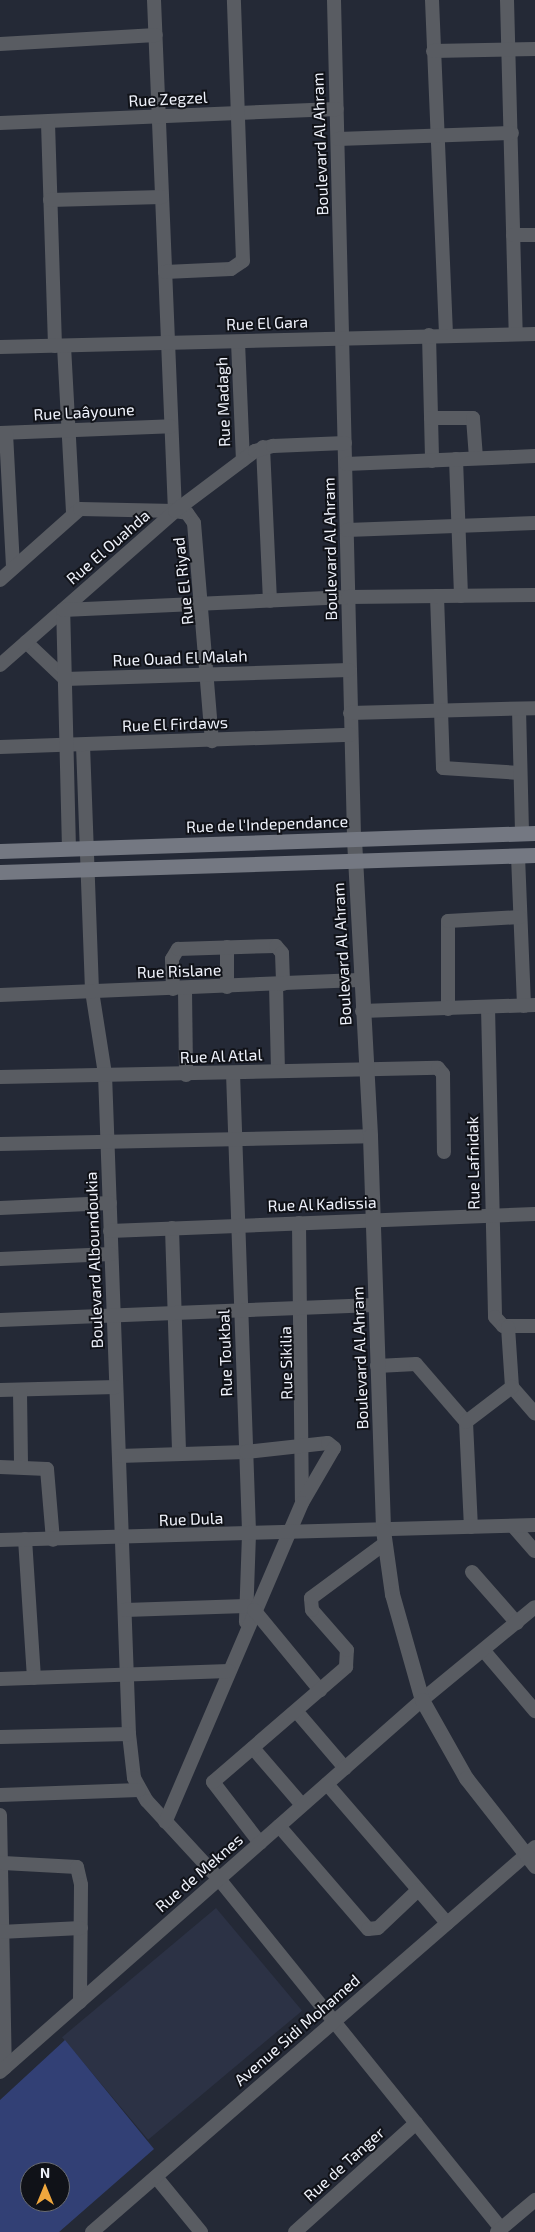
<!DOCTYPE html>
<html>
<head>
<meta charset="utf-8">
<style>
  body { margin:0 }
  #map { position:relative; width:535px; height:2232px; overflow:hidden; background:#242936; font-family:"Exo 2",sans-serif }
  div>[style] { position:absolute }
  .built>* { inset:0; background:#2c3245; transform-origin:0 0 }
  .green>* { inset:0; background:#324075 }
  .minor>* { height:14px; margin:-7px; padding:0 7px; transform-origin:7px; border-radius:7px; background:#595c62 }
  .tertiary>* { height:15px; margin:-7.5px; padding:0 7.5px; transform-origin:7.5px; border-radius:7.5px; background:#595c62 }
  .secondary>* { height:15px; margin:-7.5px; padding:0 7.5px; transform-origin:7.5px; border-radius:7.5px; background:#747882 }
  span { translate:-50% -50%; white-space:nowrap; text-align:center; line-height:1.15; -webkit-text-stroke:4px #101218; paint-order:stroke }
  .street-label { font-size:16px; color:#eff2fb }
  .north { position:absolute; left:20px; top:2162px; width:50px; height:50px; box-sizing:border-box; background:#101218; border:1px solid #696c73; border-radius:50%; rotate:0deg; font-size:14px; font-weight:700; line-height:20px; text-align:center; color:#eff2fb }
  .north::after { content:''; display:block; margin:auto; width:18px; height:22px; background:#efa73d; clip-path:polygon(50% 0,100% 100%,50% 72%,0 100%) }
</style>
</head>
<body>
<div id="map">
  <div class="built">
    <i style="left:216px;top:1908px;width:134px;height:201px;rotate:50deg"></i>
  </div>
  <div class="green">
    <i style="clip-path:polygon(evenodd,65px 2040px,154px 2149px,59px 2232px,0 2232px,0 2100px,65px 2040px,30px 2172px,60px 2172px,60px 2202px,30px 2202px,30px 2172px)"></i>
  </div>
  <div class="minor">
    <i style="left:154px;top:0;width:511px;rotate:87.65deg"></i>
    <i style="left:175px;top:511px;width:12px;rotate:9deg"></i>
    <i style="left:187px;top:513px;width:12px;rotate:55deg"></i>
    <i style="left:194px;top:523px;width:219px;rotate:85.3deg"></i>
    <i style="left:334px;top:0;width:839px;rotate:88.63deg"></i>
    <i style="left:432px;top:0;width:335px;rotate:87.6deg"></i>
    <i style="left:507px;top:0;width:334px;rotate:88.5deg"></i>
    <i style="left:0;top:44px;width:156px;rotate:-3.3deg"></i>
    <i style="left:433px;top:51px;width:102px;rotate:-1.1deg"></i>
    <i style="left:0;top:123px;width:337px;rotate:-2.4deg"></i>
    <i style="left:48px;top:123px;width:223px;rotate:88.2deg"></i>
    <i style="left:338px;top:139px;width:174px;rotate:-2deg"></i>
    <i style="left:50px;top:200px;width:112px;rotate:-1.5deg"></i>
    <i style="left:513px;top:235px;width:22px"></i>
    <i style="left:165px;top:272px;width:66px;rotate:-2.6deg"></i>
    <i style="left:231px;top:269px;width:14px;rotate:-34deg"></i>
    <i style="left:243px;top:261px;width:261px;rotate:-92deg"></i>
    <i style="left:429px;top:335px;width:126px;rotate:88.6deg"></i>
    <i style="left:238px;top:342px;width:118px;rotate:87.6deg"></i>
    <i style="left:64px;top:346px;width:168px;rotate:86.9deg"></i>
    <i style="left:0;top:347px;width:535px;rotate:-1.39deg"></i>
    <i style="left:431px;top:418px;width:42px"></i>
    <i style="left:473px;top:418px;width:40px;rotate:85.7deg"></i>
    <i style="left:0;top:433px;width:171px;rotate:-2.3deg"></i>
    <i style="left:6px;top:433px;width:135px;rotate:87deg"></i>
    <i style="left:263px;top:447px;width:154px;rotate:87.4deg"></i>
    <i style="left:456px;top:459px;width:137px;rotate:87.9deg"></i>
    <i style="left:346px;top:464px;width:189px;rotate:-2.4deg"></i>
    <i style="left:347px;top:530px;width:188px;rotate:-2.1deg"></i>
    <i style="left:0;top:580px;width:107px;rotate:-41.6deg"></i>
    <i style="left:80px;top:509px;width:95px;rotate:1.2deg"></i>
    <i style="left:437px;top:596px;width:172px;rotate:88deg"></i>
    <i style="left:443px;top:768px;width:77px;rotate:3.7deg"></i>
    <i style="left:26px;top:642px;width:54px;rotate:43.5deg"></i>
    <i style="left:65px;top:679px;width:284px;rotate:-1.8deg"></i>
    <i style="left:0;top:665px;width:233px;rotate:-41.3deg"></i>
    <i style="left:175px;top:511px;width:100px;rotate:-36.9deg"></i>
    <i style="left:255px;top:451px;width:19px;rotate:-16deg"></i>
    <i style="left:273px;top:446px;width:72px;rotate:-2.4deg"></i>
    <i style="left:519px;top:709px;width:124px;rotate:88.6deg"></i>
    <i style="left:350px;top:713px;width:185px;rotate:-1.5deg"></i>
    <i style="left:83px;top:745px;width:246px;rotate:87.9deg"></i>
    <i style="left:92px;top:991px;width:84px;rotate:81.1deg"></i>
    <i style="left:105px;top:1074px;width:660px;rotate:87.92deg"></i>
    <i style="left:129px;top:1734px;width:44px;rotate:83.5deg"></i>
    <i style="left:134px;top:1778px;width:26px;rotate:61deg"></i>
    <i style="left:147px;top:1801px;width:106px;rotate:47.3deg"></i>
    <i style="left:219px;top:1879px;width:449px;rotate:51.1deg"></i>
    <i style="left:0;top:747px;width:351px;rotate:-2deg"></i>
    <i style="left:69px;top:849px;width:239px;rotate:-91.4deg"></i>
    <i style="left:63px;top:610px;width:285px;rotate:-2.6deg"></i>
    <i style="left:348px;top:597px;width:187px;rotate:-0.6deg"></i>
    <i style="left:518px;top:856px;width:150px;rotate:87.7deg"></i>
    <i style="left:227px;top:947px;width:40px;rotate:90deg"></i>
    <i style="left:276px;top:984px;width:87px;rotate:88.7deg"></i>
    <i style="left:173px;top:989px;width:30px;rotate:-92deg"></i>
    <i style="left:172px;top:959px;width:12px;rotate:-59deg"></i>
    <i style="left:178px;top:949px;width:98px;rotate:-1.8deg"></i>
    <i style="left:276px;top:946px;width:9px;rotate:49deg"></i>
    <i style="left:282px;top:953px;width:31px;rotate:88deg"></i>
    <i style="left:185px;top:989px;width:86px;rotate:89.3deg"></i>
    <i style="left:0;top:995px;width:359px;rotate:-2.4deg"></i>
    <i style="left:488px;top:1007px;width:310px;rotate:88.7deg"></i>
    <i style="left:495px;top:1317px;width:12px;rotate:48deg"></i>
    <i style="left:503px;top:1326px;width:32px"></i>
    <i style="left:448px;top:1009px;width:88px;rotate:-90deg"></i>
    <i style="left:448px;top:921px;width:72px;rotate:-3.2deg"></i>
    <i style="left:362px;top:1011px;width:173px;rotate:-2deg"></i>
    <i style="left:233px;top:1073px;width:461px;rotate:88deg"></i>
    <i style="left:249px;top:1534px;width:88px;rotate:92deg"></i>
    <i style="left:0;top:1077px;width:438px;rotate:-1.2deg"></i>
    <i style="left:438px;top:1068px;width:8px;rotate:50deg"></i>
    <i style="left:443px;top:1074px;width:78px;rotate:89.3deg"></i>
    <i style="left:0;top:1144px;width:370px;rotate:-1.2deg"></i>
    <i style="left:0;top:1208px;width:110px;rotate:-2.6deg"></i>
    <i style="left:299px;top:1223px;width:277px;rotate:89.4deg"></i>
    <i style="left:172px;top:1228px;width:226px;rotate:88.2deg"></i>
    <i style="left:110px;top:1231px;width:425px;rotate:-2.3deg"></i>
    <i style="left:0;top:1259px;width:111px;rotate:-2.6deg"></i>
    <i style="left:0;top:1320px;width:375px;rotate:-2.3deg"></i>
    <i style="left:508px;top:1327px;width:60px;rotate:86.2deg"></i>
    <i style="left:512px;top:1387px;width:35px;rotate:49deg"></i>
    <i style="left:377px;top:1366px;width:39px;rotate:-3deg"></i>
    <i style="left:416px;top:1364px;width:77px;rotate:49.2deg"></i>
    <i style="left:466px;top:1422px;width:105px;rotate:87.3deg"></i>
    <i style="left:0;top:1390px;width:116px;rotate:-1.5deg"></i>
    <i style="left:20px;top:1392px;width:74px;rotate:89.2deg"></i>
    <i style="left:466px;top:1422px;width:58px;rotate:-37.3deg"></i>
    <i style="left:119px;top:1456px;width:127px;rotate:-1.8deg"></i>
    <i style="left:246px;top:1452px;width:82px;rotate:-6.3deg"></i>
    <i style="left:328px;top:1443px;width:8px;rotate:40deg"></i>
    <i style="left:334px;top:1448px;width:64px;rotate:120.2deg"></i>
    <i style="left:302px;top:1503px;width:347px;rotate:113.2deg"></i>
    <i style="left:0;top:1467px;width:47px;rotate:2.4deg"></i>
    <i style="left:47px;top:1469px;width:71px;rotate:85.2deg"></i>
    <i style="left:513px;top:1526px;width:33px;rotate:49deg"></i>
    <i style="left:25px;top:1539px;width:139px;rotate:86.3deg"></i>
    <i style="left:0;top:1540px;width:535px;rotate:-1.61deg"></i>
    <i style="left:472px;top:1572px;width:68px;rotate:48.6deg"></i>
    <i style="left:125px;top:1610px;width:121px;rotate:-1.9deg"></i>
    <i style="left:254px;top:1610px;width:104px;rotate:50.5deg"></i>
    <i style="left:484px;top:1651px;width:79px;rotate:49.6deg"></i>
    <i style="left:0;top:1679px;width:229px;rotate:-2deg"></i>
    <i style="left:297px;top:1712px;width:74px;rotate:49.4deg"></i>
    <i style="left:0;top:1737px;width:129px;rotate:-1.3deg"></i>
    <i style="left:253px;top:1748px;width:75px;rotate:49.3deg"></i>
    <i style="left:327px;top:1784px;width:184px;rotate:49.2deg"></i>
    <i style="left:0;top:1795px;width:139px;rotate:-2.1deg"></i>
    <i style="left:0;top:1815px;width:253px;rotate:88.9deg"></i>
    <i style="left:279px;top:1826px;width:136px;rotate:49.2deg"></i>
    <i style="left:368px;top:1929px;width:10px;rotate:-6deg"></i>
    <i style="left:378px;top:1928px;width:55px;rotate:-43.5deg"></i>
    <i style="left:260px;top:1843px;width:77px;rotate:-127.6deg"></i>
    <i style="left:213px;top:1782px;width:176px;rotate:-40.8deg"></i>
    <i style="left:346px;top:1667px;width:17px;rotate:-87deg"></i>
    <i style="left:347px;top:1650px;width:53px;rotate:-131.2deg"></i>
    <i style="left:312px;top:1610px;width:12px;rotate:-95deg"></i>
    <i style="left:311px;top:1598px;width:91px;rotate:-36.5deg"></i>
    <i style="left:3px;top:1863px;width:74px;rotate:3.1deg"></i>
    <i style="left:77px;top:1867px;width:18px;rotate:77deg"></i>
    <i style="left:81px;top:1885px;width:117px;rotate:90.5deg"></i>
    <i style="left:0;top:1932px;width:81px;rotate:-2.8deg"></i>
    <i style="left:0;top:2072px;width:563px;rotate:-41.4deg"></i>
    <i style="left:422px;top:1700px;width:146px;rotate:-39.5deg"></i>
    <i style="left:156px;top:2177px;width:71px;rotate:50.7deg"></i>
    <i style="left:92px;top:2232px;width:587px;rotate:-40.99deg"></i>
    <i style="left:295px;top:2232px;width:163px;rotate:-42deg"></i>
    <i style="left:497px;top:2232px;width:50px;rotate:-40.1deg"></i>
  </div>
  <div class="tertiary">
    <i style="left:354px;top:839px;width:297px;rotate:86.9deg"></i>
    <i style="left:370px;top:1136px;width:394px;rotate:88.1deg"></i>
    <i style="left:383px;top:1530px;width:65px;rotate:82deg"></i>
    <i style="left:392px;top:1594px;width:110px;rotate:74.2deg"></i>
    <i style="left:422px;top:1700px;width:90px;rotate:60.6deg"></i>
    <i style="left:466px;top:1778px;width:112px;rotate:51.9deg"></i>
  </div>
  <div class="secondary">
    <i style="left:0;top:851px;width:535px;rotate:-1.93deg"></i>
    <i style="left:0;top:872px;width:535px;rotate:-1.82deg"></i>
  </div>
  <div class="street-label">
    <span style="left:168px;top:99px;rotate:-3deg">Rue Zegzel</span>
    <span style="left:320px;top:144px;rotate:-92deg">Boulevard Al Ahram</span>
    <span style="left:267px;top:323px;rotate:-2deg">Rue El Gara</span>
    <span style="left:223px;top:402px;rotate:-92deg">Rue Madagh</span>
    <span style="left:84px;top:412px;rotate:-3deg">Rue Laâyoune</span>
    <span style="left:108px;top:547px;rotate:-41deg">Rue El Ouahda</span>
    <span style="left:330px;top:549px;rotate:-91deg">Boulevard Al Ahram</span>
    <span style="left:183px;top:581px;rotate:-96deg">Rue El Riyad</span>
    <span style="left:180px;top:658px;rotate:-2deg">Rue Ouad El Malah</span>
    <span style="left:175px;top:724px;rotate:-2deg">Rue El Firdaws</span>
    <span style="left:267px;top:824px;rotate:-2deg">Rue de l'Independance</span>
    <span style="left:342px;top:954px;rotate:-93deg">Boulevard Al Ahram</span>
    <span style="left:179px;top:971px;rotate:-2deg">Rue Rislane</span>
    <span style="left:221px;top:1056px;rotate:-2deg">Rue Al Atlal</span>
    <span style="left:473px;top:1163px;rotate:-91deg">Rue Lafnidak</span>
    <span style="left:322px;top:1204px;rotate:-2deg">Rue Al Kadissia</span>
    <span style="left:94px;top:1260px;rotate:-92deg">Boulevard Alboundoukia</span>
    <span style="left:225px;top:1353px;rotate:-92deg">Rue Toukbal</span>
    <span style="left:360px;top:1358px;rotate:-92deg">Boulevard Al Ahram</span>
    <span style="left:286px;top:1363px;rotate:-91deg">Rue Sikilia</span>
    <span style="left:191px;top:1519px;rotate:-2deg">Rue Dula</span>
    <span style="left:199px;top:1873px;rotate:-41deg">Rue de Meknes</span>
    <span style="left:297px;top:2030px;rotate:-41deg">Avenue Sidi Mohamed</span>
    <span style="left:344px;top:2164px;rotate:-42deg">Rue de Tanger</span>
  </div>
  <div class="north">N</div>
</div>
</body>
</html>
